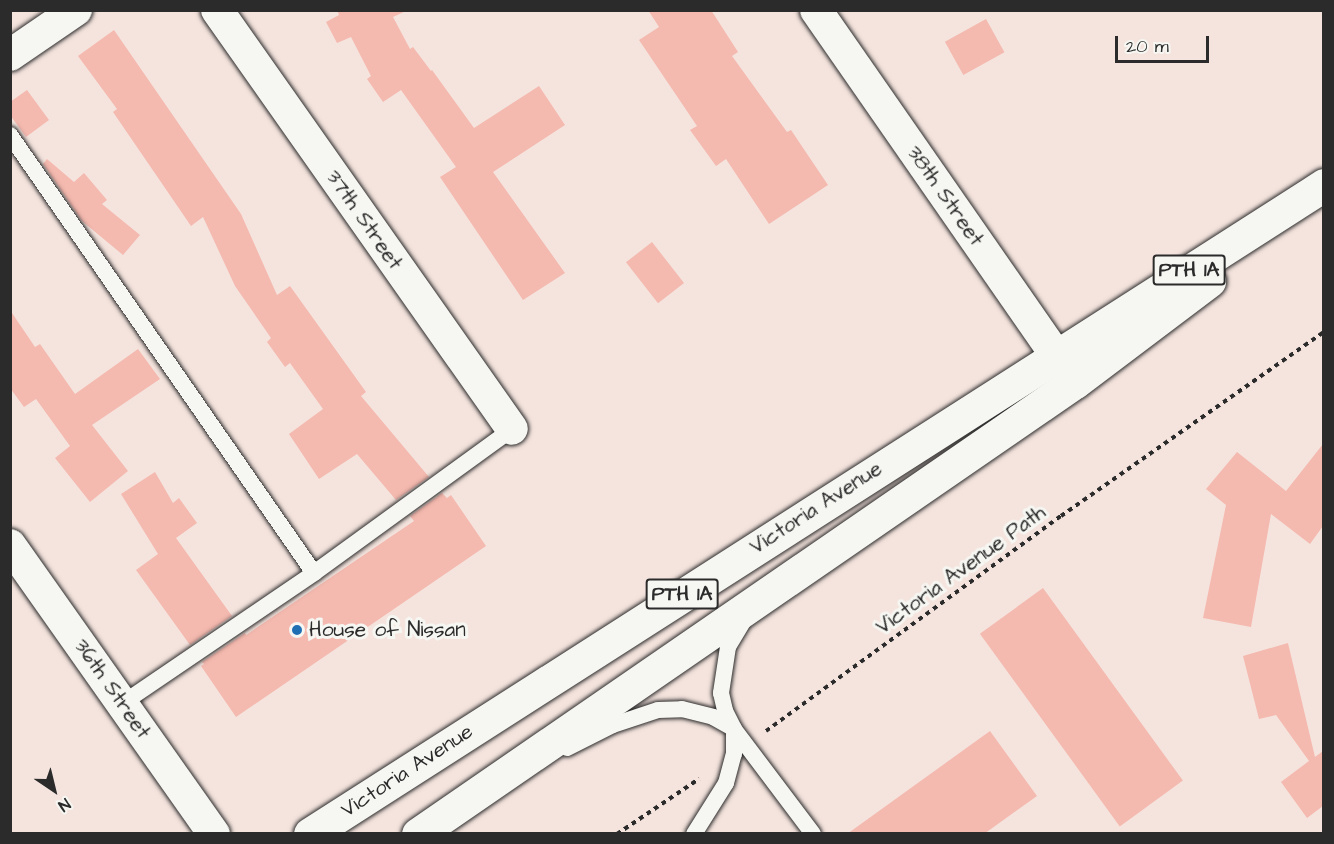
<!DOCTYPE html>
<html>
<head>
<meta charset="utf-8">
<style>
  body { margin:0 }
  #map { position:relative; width:1334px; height:844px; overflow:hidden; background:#f5e4de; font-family:"Architects Daughter",sans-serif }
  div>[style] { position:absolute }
  .building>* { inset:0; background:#f4b9af; transform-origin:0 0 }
  .path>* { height:4px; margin-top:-2px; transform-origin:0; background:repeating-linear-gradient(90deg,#2b2b2b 0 4.5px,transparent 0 9px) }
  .roads { filter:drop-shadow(0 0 2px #2b2b2b) drop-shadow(0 0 2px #2b2b2b) }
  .lane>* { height:16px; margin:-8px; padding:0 8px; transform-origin:8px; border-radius:8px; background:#f6f6f2 }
  .street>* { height:32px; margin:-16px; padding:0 16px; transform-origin:16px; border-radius:16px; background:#f6f6f2 }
  .primary>* { height:33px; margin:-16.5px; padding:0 16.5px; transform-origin:16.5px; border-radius:16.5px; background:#f6f6f2 }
  .dots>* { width:16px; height:16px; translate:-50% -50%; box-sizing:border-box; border:3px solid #f6f6f2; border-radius:50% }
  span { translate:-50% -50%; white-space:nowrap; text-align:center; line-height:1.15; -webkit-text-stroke:6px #f6f6f2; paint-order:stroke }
  .shield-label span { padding:2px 4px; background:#f6f6f2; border:2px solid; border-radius:4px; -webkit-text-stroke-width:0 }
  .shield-label { font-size:20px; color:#2b2b2b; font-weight:700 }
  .street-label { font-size:21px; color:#2b2b2b }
  .poi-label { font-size:21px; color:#2b2b2b }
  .left { translate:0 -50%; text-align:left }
  .frame { position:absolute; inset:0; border:12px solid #2b2b2b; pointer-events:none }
  .north { position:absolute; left:24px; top:760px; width:60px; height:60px; -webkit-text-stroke:4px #f6f6f2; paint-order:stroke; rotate:145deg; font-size:16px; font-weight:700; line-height:24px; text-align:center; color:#2b2b2b }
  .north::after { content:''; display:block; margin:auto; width:21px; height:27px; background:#2b2b2b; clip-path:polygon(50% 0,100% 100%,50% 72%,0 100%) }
  .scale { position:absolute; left:1115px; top:36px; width:94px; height:27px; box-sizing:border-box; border:3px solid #2b2b2b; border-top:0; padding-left:8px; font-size:18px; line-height:21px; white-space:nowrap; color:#2b2b2b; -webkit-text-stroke:4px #f6f6f2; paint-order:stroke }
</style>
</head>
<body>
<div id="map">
  <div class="building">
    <i style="clip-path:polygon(337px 10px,408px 10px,393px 17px,410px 49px,413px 47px,431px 71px,432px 70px,474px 128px,539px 86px,565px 125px,493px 172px,565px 273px,523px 300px,440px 177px,456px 167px,401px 90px,383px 102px,367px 79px,371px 76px,351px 37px,337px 43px,326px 22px,339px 15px)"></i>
    <i style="clip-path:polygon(648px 10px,711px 10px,738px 52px,732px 56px,787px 132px,791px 130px,828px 185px,769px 224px,726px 159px,716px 166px,690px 130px,697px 126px,639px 40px,659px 27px)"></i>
    <i style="left:986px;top:19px;width:38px;height:47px;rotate:61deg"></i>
    <i style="clip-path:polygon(114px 30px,241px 214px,277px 295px,290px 286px,366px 392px,361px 396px,429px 477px,396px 500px,357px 454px,319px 479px,289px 434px,323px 409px,290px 363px,285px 367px,267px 342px,271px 338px,235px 286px,203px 217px,191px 226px,113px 112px,117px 109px,78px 56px)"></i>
    <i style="clip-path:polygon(27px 90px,49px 120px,26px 137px,10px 115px,10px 102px)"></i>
    <i style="clip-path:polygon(47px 159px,74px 182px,84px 173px,107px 200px,102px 204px,140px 235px,123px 255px,82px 221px,43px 164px)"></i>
    <i style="left:652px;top:242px;width:52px;height:33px;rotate:52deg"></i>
    <i style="clip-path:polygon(10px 310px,35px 347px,40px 344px,75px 394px,138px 349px,160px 379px,92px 425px,128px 471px,90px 502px,55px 458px,70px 446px,36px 399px,24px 407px,10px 388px)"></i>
    <i style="clip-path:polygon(1323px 444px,1323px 526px,1310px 544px,1271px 514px,1251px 627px,1203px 618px,1226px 505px,1206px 489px,1237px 452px,1286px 491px)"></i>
    <i style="clip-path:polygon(155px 472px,173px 503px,179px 498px,197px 523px,176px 538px,232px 616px,190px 645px,136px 570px,158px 554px,121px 494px)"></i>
    <i style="clip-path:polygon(442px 493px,447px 498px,451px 495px,486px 546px,236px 717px,201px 666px,204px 664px,202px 662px,245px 633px,246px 635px,414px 521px,410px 516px)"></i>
    <i style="left:1043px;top:588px;width:238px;height:78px;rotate:54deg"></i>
    <i style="clip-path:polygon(1288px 643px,1315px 757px,1323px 751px,1323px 806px,1307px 818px,1281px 782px,1309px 761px,1276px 715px,1259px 719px,1243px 656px)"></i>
    <i style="clip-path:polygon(990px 731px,1037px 796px,984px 834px,847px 834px)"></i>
  </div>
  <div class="path">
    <i style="left:766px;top:731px;width:365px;rotate:-36.1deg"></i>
    <i style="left:1061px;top:516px;width:321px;rotate:-35deg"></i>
    <i style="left:617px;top:834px;width:99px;rotate:-33.9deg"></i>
  </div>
  <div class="roads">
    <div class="lane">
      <i style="left:10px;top:135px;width:533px;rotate:55.24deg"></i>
      <i style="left:746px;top:617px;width:35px;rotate:121deg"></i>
      <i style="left:728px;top:647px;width:47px;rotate:98.7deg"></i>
      <i style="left:721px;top:693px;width:18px;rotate:77deg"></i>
      <i style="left:725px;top:711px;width:20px;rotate:63deg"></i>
      <i style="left:734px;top:729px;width:131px;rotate:53deg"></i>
      <i style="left:123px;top:703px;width:231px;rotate:-34.2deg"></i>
      <i style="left:314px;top:573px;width:245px;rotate:-36deg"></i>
      <i style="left:567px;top:748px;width:51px;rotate:-26.6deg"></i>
      <i style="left:613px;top:725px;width:47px;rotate:-18.4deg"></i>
      <i style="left:658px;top:710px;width:24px;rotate:-2deg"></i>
      <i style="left:682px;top:709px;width:32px;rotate:14deg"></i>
      <i style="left:713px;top:717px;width:23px;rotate:29deg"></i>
      <i style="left:694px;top:834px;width:60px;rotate:-57.9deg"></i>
      <i style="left:726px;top:783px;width:30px;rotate:-75deg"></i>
      <i style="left:734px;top:754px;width:25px;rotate:-90deg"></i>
    </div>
    <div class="street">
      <i style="left:217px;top:10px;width:512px;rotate:54.85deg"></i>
      <i style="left:816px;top:10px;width:447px;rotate:55.2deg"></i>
      <i style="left:10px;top:55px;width:80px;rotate:-34.3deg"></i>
      <i style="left:10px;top:545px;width:354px;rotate:54.8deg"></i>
    </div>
    <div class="primary">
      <i style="left:310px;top:834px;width:1204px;rotate:-32.62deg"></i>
      <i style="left:418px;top:834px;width:797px;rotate:-34.53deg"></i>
      <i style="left:1075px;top:382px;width:168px;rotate:-37deg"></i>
    </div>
  </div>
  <div class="dots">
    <i style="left:297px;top:630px;background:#1f6fb2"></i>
  </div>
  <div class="shield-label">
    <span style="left:1189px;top:270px">PTH 1A</span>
    <span style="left:682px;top:594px">PTH 1A</span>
  </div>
  <div class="street-label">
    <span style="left:945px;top:196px;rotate:55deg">38th Street</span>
    <span style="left:364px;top:220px;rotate:55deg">37th Street</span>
    <span style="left:816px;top:508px;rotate:-33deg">Victoria Avenue</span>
    <span style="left:961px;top:570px;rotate:-36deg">Victoria Avenue Path</span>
    <span style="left:112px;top:689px;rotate:55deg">36th Street</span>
    <span style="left:407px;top:771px;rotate:-33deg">Victoria Avenue</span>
  </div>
  <div class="poi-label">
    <span class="left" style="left:309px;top:630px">House of Nissan</span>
  </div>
  <div class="frame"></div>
  <div class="north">N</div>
  <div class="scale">20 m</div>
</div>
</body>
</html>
